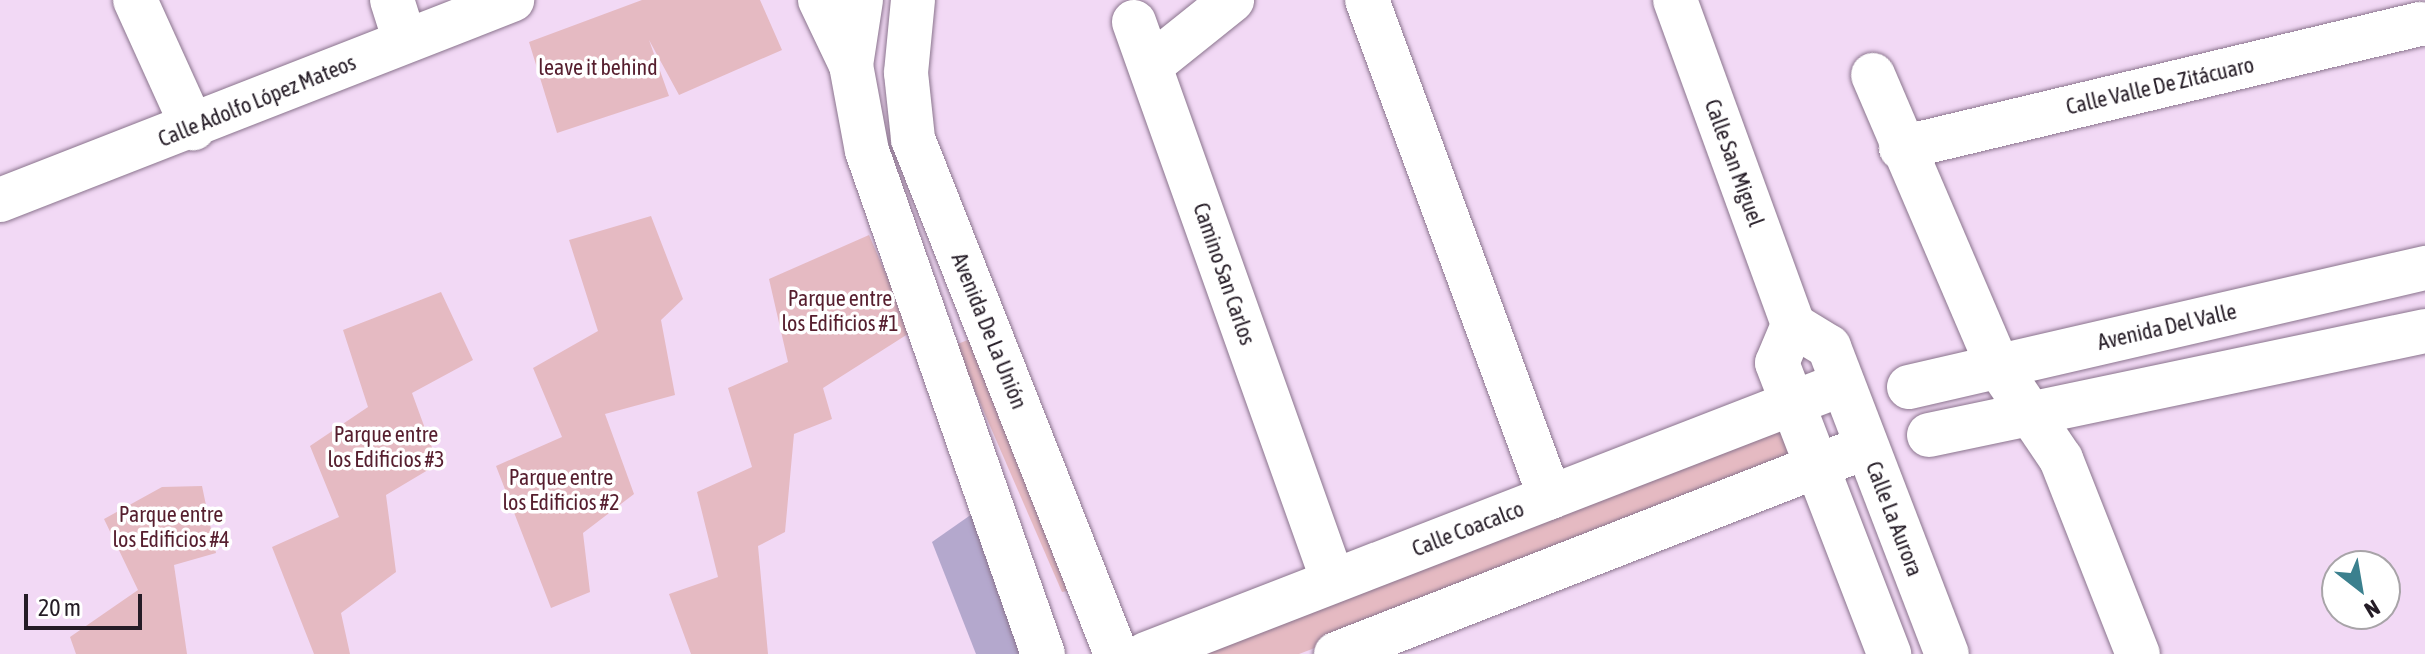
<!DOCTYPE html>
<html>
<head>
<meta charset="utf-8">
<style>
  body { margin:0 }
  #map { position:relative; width:2425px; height:654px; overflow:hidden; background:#f2d9f5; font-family:"Asap Condensed",sans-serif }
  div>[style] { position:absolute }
  .green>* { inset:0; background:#e5bac2 }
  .building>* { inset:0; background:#b4a8cd }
  .roads { filter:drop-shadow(0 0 2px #8a748d) drop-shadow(0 0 2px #8a748d) }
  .minor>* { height:44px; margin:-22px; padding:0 22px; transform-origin:22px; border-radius:22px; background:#fff }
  span { translate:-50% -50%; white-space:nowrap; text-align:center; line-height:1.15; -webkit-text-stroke:7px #fff; paint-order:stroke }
  .park-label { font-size:22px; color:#561e2e }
  .street-label { font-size:22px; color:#251c26 }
  .north { position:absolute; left:2321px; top:550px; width:80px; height:80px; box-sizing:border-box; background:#fff; border:2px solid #a8a4a8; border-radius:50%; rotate:149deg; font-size:22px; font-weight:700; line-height:32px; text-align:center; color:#251c26 }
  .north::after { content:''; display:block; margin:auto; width:28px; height:36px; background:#3b808e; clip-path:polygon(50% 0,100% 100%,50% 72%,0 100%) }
  .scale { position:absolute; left:24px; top:594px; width:118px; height:36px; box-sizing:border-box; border:4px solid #251c26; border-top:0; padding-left:10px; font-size:24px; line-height:28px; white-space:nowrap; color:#251c26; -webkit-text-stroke:6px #fff; paint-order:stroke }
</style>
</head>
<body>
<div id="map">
  <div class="green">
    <i style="clip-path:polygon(642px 0,760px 0,782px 50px,679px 95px,649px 40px,669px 96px,557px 133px,529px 42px)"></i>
    <i style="clip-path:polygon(651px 216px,683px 299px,661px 320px,675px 395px,605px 414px,634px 494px,583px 533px,590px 592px,551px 608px,496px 466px,562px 437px,533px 368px,598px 331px,569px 240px)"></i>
    <i style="clip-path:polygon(869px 235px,911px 332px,823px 388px,832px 419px,794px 434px,785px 532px,758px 546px,768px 654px,691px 654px,669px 594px,718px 577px,697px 492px,752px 467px,728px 388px,788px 362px,769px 279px)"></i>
    <i style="clip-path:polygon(441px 292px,473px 360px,412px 393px,438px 464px,386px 495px,396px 572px,341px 613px,350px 654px,314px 654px,272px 547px,339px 517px,310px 446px,368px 407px,343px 330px)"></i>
    <i style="clip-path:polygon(983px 334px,1088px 587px,1062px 592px,955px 345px)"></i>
    <i style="clip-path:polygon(1783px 427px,1806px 461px,1299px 654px,1199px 654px)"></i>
    <i style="clip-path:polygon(202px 486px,216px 553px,174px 565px,187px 654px,76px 654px,70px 637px,138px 590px,104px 519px,162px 487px)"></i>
  </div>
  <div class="building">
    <i style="clip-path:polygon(982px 507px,1037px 654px,976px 654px,932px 542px)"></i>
  </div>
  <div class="roads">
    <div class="minor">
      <i style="left:135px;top:0;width:141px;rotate:65.6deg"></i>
      <i style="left:392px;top:0;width:43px;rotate:72.4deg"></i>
      <i style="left:820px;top:0;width:72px;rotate:64.5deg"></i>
      <i style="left:861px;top:0;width:66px;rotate:98.7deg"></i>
      <i style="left:851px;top:65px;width:87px;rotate:79.5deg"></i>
      <i style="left:867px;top:151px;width:533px;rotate:70.72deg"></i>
      <i style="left:913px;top:0;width:73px;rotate:95.5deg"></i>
      <i style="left:906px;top:73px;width:66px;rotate:83.9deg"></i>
      <i style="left:913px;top:139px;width:554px;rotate:68.49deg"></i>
      <i style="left:1367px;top:0;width:530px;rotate:69.79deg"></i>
      <i style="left:1675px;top:0;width:346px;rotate:70deg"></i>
      <i style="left:1793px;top:325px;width:42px;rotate:31.4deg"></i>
      <i style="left:1829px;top:347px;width:329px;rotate:69deg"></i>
      <i style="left:1134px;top:22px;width:593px;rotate:70.4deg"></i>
      <i style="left:1151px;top:65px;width:104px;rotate:-38.7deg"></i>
      <i style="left:1873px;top:75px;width:317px;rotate:66.8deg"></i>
      <i style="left:1998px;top:366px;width:112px;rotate:55.9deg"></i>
      <i style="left:2061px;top:459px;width:210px;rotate:68.5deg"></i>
      <i style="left:1901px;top:148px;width:534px;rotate:-13.44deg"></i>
      <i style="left:0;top:200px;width:550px;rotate:-21.34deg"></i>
      <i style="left:1793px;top:325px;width:41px;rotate:112.8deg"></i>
      <i style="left:1777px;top:363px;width:312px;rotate:68.9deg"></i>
      <i style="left:1909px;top:387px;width:530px;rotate:-12.99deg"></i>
      <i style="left:1929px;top:435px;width:507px;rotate:-11.84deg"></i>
      <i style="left:1146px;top:654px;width:747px;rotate:-21.2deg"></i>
      <i style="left:1336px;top:654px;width:569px;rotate:-21.33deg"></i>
    </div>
  </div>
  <div class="park-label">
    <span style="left:598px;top:68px">leave it behind</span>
    <span style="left:840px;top:311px">Parque entre<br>los Edificios #1</span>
    <span style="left:386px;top:447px">Parque entre<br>los Edificios #3</span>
    <span style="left:561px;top:490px">Parque entre<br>los Edificios #2</span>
    <span style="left:171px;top:527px">Parque entre<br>los Edificios #4</span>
  </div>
  <div class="street-label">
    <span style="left:2160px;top:86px;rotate:-13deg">Calle Valle De Zitácuaro</span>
    <span style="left:257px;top:101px;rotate:-22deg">Calle Adolfo López Mateos</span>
    <span style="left:1734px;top:163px;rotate:70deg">Calle San Miguel</span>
    <span style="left:1224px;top:274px;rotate:71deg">Camino San Carlos</span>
    <span style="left:2167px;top:327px;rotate:-13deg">Avenida Del Valle</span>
    <span style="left:989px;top:331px;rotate:68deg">Avenida De La Unión</span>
    <span style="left:1894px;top:519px;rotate:69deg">Calle La Aurora</span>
    <span style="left:1468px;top:529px;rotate:-21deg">Calle Coacalco</span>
  </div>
  <div class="north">N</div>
  <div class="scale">20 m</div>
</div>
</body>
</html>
